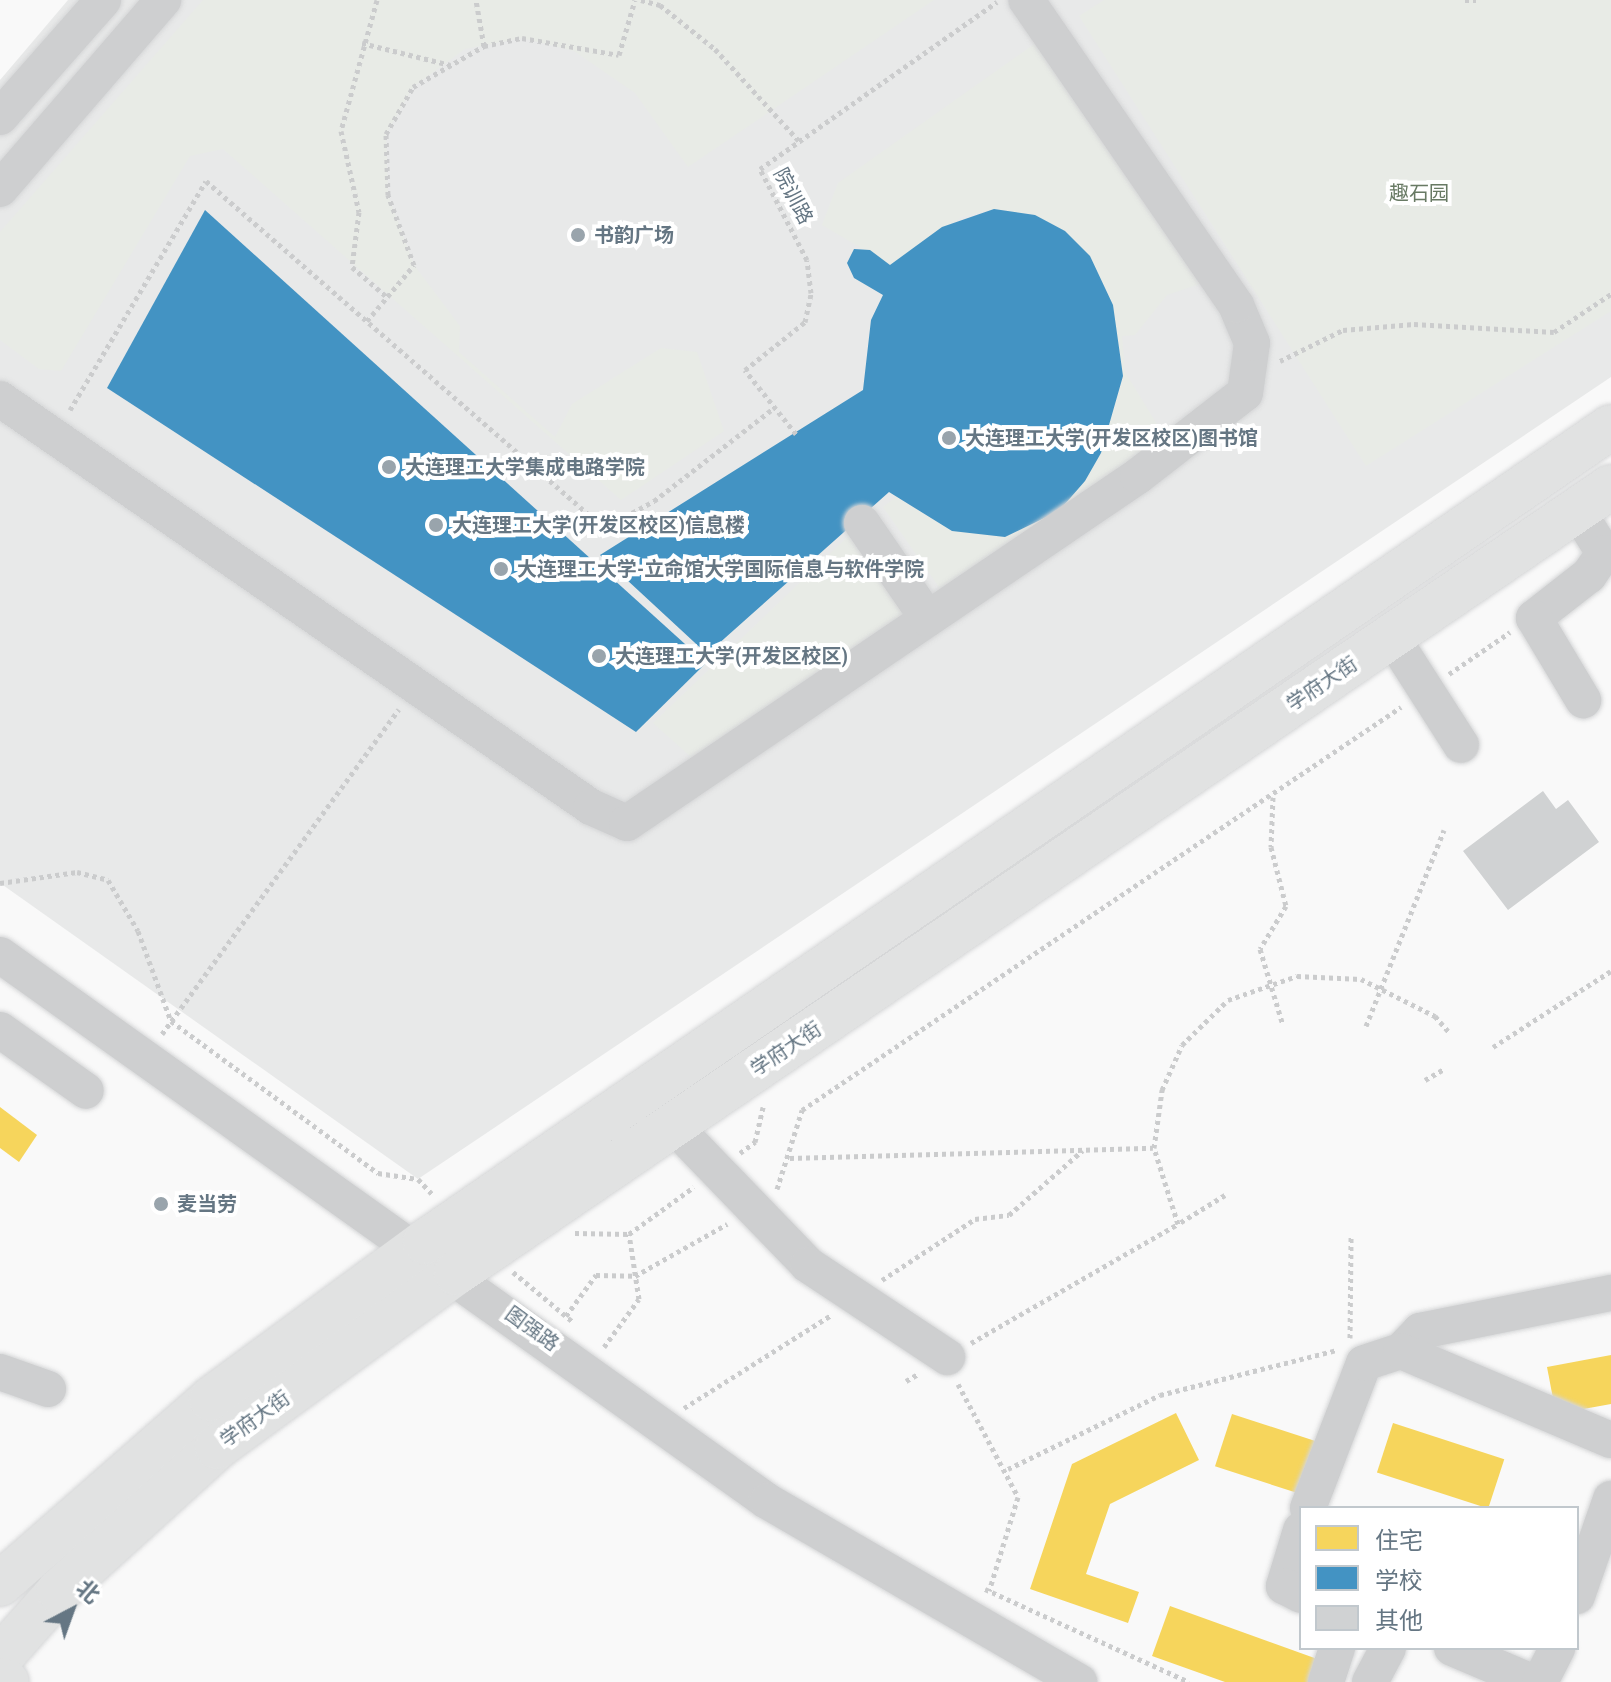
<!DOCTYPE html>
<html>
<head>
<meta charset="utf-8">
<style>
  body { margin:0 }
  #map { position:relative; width:1611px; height:1682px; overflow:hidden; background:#f9f9f9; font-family:"Roboto Condensed","Noto Sans SC",sans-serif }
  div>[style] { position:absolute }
  .built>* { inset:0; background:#e8e9e9 }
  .green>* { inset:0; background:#e8ebe6 }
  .homes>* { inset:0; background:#f6d55c; transform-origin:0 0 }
  .schools>* { inset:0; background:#4393c3 }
  .building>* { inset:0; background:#d0d2d3 }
  .path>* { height:5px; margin-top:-2.5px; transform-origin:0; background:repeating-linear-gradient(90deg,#cbcccd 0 4px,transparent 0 8px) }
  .roads { filter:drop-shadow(0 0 2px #d5d6d7) drop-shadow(0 0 2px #d5d6d7) }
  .minor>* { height:36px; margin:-18px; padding:0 18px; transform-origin:18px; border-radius:18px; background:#cecfd0 }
  .major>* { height:44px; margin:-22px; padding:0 22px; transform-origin:22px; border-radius:22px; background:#e1e2e2 }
  .highway>* { height:44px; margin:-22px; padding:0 22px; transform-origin:22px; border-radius:22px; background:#e1e2e2 }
  .dots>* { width:22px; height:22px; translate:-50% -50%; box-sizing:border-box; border:4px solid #fff; border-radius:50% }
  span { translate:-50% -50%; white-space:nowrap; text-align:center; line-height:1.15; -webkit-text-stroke:8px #fff; paint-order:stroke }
  .park-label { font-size:20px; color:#687a64 }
  .street-label { font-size:20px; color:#657683 }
  .poi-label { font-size:20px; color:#657683; font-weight:700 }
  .left { translate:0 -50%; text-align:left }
  .legend { position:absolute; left:1299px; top:1506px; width:280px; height:144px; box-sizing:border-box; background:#fff; border:2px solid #c1c8cd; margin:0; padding:10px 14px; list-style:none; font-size:24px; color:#657683 }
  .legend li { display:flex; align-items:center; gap:16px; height:40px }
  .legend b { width:40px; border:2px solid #c1c8cd }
  .north { position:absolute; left:32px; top:1570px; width:80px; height:80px; -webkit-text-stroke:6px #fff; paint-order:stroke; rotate:41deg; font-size:22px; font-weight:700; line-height:32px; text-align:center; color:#657683 }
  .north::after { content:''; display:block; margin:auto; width:28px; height:36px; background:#657683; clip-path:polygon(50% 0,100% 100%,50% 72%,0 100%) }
</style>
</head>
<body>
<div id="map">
  <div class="built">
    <i style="clip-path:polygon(68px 0,1611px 0,1611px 377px,418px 1179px,0 883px,0 80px)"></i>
  </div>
  <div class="green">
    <i style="clip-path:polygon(203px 0,934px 0,688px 167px,635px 93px,574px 51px,522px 38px,465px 49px,413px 87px,386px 134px,388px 195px,414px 265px,460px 326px,459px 352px,555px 437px,572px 404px,661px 348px,697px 352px,724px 431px,621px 500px,223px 149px,190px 156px,61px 371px,39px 369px,0 340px,0 232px)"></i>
    <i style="clip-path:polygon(1104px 0,1611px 0,1611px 311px,1366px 466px,1079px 16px)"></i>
    <i style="clip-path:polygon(1047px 35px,1206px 282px,1167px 295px,1135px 335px,1122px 336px,1125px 372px,1171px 447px,955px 589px,939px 587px,883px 507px,896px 497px,952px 531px,1005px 537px,1059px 511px,1101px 453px,1123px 377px,1113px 305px,1090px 256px,1035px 215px,994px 209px,962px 217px,890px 265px,822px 225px,838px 183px)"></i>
    <i style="clip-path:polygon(862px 523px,914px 608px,701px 766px,653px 723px)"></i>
  </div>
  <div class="homes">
    <i style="clip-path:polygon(0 1107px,37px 1135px,19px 1162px,0 1148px)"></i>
    <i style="clip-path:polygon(1611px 1355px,1611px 1404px,1556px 1414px,1547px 1367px)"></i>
    <i style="clip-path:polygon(1176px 1413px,1199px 1460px,1110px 1504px,1086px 1574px,1139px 1592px,1128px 1623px,1030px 1589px,1072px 1464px)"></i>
    <i style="left:1232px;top:1414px;width:94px;height:55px;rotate:18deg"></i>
    <i style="left:1393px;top:1423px;width:117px;height:52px;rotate:18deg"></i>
    <i style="clip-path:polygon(1170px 1606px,1320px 1660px,1312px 1682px,1225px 1682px,1152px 1656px)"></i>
  </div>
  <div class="schools">
    <i style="clip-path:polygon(994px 209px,1035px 215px,1065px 231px,1090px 256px,1113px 305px,1123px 376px,1101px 453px,1085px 481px,1059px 511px,1005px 537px,952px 531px,889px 492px,707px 654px,600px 555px,863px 390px,871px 320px,883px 295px,854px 278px,847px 263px,854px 249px,870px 250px,890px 265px,942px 227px)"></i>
    <i style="clip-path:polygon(205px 210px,706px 663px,636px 732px,107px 388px)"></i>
  </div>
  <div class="building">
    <i style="clip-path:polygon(1543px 791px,1556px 809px,1568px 800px,1599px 842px,1508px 910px,1463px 851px)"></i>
  </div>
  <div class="path">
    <i style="left:377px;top:0;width:136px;rotate:105.4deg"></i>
    <i style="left:341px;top:131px;width:83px;rotate:77.5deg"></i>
    <i style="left:359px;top:212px;width:55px;rotate:97.3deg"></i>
    <i style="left:352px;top:267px;width:46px;rotate:40.6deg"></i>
    <i style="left:641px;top:0;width:20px;rotate:15deg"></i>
    <i style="left:660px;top:5px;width:70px;rotate:38.7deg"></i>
    <i style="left:715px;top:49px;width:125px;rotate:47.6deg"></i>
    <i style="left:1465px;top:0;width:11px"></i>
    <i style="left:362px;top:43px;width:91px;rotate:14deg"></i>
    <i style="left:484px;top:46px;width:39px;rotate:-12deg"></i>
    <i style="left:522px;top:38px;width:98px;rotate:9.9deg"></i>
    <i style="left:619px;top:55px;width:57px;rotate:-73.8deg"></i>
    <i style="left:367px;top:321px;width:73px;rotate:-50deg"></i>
    <i style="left:414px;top:265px;width:75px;rotate:-110.4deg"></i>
    <i style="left:388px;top:195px;width:61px;rotate:-91.9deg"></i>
    <i style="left:386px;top:134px;width:54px;rotate:-60.1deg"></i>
    <i style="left:413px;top:87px;width:82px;rotate:-30deg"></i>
    <i style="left:484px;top:46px;width:47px;rotate:-99.9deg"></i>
    <i style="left:1280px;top:361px;width:70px;rotate:-26.2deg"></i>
    <i style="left:1343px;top:330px;width:71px;rotate:-4.8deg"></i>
    <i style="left:1414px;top:324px;width:140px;rotate:3.3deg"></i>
    <i style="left:1554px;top:332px;width:69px;rotate:-33.7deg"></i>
    <i style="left:70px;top:410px;width:266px;rotate:-59.3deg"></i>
    <i style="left:206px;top:181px;width:528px;rotate:41.08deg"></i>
    <i style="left:604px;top:528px;width:57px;rotate:-28.4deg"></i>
    <i style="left:654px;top:501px;width:152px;rotate:-37.8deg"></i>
    <i style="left:796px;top:434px;width:82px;rotate:-128.6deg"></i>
    <i style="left:745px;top:370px;width:77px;rotate:-38.7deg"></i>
    <i style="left:805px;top:322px;width:30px;rotate:-78deg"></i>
    <i style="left:811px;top:293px;width:33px;rotate:-97deg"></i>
    <i style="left:807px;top:260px;width:102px;rotate:-117.3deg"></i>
    <i style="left:760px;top:169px;width:290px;rotate:-35.2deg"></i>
    <i style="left:1449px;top:674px;width:74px;rotate:-34.5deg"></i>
    <i style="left:1273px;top:797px;width:50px;rotate:92.3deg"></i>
    <i style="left:1271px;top:847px;width:61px;rotate:75.7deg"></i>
    <i style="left:1286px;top:906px;width:50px;rotate:121.2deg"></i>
    <i style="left:1260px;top:949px;width:79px;rotate:73.2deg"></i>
    <i style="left:0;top:883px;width:78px;rotate:-8.1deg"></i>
    <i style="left:77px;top:872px;width:32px;rotate:14deg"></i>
    <i style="left:108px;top:880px;width:59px;rotate:59.5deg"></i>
    <i style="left:138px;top:931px;width:96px;rotate:69.9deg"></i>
    <i style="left:171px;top:1021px;width:257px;rotate:36.3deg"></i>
    <i style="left:378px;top:1173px;width:40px;rotate:8.5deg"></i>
    <i style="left:418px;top:1179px;width:23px;rotate:47deg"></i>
    <i style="left:1366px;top:1026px;width:211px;rotate:-68.3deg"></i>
    <i style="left:162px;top:1034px;width:402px;rotate:-53.9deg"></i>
    <i style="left:1493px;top:1047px;width:140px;rotate:-32.8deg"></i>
    <i style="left:1425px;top:1080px;width:22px;rotate:-30deg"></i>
    <i style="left:740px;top:1153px;width:19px;rotate:-36deg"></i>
    <i style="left:755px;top:1142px;width:36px;rotate:-77deg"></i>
    <i style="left:790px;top:1158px;width:363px;rotate:-1.6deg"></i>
    <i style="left:777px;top:1189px;width:83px;rotate:-72.4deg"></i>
    <i style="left:802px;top:1110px;width:722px;rotate:-33.93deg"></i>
    <i style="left:1225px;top:1195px;width:55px;rotate:148.3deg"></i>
    <i style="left:1178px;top:1224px;width:80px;rotate:-107.5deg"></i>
    <i style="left:1154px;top:1148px;width:59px;rotate:-82.1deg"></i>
    <i style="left:1162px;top:1090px;width:49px;rotate:-66deg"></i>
    <i style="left:1182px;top:1045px;width:64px;rotate:-44.4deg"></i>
    <i style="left:1228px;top:1000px;width:73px;rotate:-19.2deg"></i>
    <i style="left:1297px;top:976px;width:64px;rotate:2.7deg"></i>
    <i style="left:1361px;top:979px;width:83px;rotate:26.6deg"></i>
    <i style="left:1435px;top:1016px;width:23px;rotate:49deg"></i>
    <i style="left:575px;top:1233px;width:54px;rotate:1.1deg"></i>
    <i style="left:629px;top:1234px;width:80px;rotate:-35.9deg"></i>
    <i style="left:513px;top:1272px;width:78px;rotate:39.8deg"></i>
    <i style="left:882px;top:1280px;width:111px;rotate:-33.3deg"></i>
    <i style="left:975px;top:1219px;width:34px;rotate:-7deg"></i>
    <i style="left:1009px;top:1215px;width:98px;rotate:-41.3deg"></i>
    <i style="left:566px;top:1316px;width:51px;rotate:-53.8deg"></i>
    <i style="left:596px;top:1275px;width:39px;rotate:1deg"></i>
    <i style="left:635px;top:1276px;width:106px;rotate:-29.5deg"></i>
    <i style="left:1350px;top:1338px;width:103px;rotate:-89.4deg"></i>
    <i style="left:971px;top:1343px;width:239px;rotate:-29.9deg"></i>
    <i style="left:604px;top:1347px;width:59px;rotate:-53.9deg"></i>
    <i style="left:639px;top:1299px;width:66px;rotate:-98.7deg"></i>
    <i style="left:906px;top:1381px;width:14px;rotate:-30deg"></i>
    <i style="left:958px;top:1384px;width:128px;rotate:62deg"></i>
    <i style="left:1018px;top:1497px;width:98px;rotate:107.1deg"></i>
    <i style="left:684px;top:1408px;width:174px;rotate:-32.3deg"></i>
    <i style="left:1008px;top:1469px;width:169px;rotate:-26deg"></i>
    <i style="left:1160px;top:1395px;width:183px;rotate:-14.3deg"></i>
    <i style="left:985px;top:1589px;width:224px;rotate:24.5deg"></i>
  </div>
  <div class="roads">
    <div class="minor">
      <i style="left:0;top:117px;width:156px;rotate:-48.6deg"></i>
      <i style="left:0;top:189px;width:250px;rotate:-49.2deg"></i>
      <i style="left:0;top:399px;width:718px;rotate:34.62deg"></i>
      <i style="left:591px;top:807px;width:39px;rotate:24deg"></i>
      <i style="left:627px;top:823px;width:618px;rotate:-34.18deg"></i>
      <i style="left:1138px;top:476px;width:135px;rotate:-37.8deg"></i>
      <i style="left:1245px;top:393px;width:50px;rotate:-82deg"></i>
      <i style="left:1252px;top:343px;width:41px;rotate:-112.8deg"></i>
      <i style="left:1236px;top:305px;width:370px;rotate:-124.5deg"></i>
      <i style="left:1577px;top:510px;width:51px;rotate:57.9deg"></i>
      <i style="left:1604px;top:553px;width:27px;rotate:124deg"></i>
      <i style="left:1589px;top:575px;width:70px;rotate:142deg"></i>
      <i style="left:1534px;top:618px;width:96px;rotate:59.1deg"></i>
      <i style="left:862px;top:523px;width:116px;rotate:55.5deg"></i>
      <i style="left:1392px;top:637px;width:128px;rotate:57.4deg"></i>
      <i style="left:0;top:955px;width:941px;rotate:35.45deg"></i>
      <i style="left:767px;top:1501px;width:361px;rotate:30.1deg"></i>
      <i style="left:0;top:1030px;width:105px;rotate:35.3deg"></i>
      <i style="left:673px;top:1125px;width:194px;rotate:46deg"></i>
      <i style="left:808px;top:1265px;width:167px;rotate:33.5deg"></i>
      <i style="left:1401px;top:1351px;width:28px;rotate:-46deg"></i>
      <i style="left:1420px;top:1331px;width:195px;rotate:-11.3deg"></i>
      <i style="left:0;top:1372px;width:51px;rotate:19.5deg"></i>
      <i style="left:1308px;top:1508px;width:155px;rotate:-68.9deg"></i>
      <i style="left:1364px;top:1363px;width:39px;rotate:-18deg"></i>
      <i style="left:1401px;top:1351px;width:228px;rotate:23deg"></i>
      <i style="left:1301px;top:1530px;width:59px;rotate:106.9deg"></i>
      <i style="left:1284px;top:1586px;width:19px;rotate:28deg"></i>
      <i style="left:1577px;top:1596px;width:103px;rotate:-70.7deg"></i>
      <i style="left:1452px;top:1648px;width:87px;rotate:23deg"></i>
      <i style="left:1326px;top:1682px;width:36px;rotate:-72deg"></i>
      <i style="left:1370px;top:1682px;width:38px;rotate:-62deg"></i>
      <i style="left:1540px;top:1682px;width:38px;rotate:-63deg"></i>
    </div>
    <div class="major">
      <i style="left:0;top:1584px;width:281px;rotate:-41.2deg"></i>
      <i style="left:211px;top:1399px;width:265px;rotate:-36.3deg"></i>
      <i style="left:425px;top:1242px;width:1439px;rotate:-34.5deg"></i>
      <i style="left:0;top:1658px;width:89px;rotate:-48.6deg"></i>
      <i style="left:59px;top:1591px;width:214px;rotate:-42.3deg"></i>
      <i style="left:217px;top:1447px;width:296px;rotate:-36.1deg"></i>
      <i style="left:456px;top:1273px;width:1397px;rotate:-34.24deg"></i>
    </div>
    <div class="highway">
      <i style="left:0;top:1680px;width:7px;rotate:16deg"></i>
    </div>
  </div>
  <div class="dots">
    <i style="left:578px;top:235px;background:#99a4ac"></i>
    <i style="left:949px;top:438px;background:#99a4ac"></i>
    <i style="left:389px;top:467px;background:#99a4ac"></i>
    <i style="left:436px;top:525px;background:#99a4ac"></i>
    <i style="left:501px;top:569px;background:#99a4ac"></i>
    <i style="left:599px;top:656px;background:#99a4ac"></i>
    <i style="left:161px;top:1204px;background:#99a4ac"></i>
  </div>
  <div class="park-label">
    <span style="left:1419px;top:193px">趣石园</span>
  </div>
  <div class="street-label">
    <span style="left:793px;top:196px;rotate:62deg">院训路</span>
    <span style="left:1322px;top:684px;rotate:-34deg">学府大街</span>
    <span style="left:786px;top:1049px;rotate:-34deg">学府大街</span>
    <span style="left:532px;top:1329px;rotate:36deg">图强路</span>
    <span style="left:255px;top:1419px;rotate:-36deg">学府大街</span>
  </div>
  <div class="poi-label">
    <span class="left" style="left:594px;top:235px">书韵广场</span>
    <span class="left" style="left:965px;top:438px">大连理工大学(开发区校区)图书馆</span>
    <span class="left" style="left:405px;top:467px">大连理工大学集成电路学院</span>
    <span class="left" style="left:452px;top:525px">大连理工大学(开发区校区)信息楼</span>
    <span class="left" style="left:517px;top:569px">大连理工大学-立命馆大学国际信息与软件学院</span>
    <span class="left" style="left:615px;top:656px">大连理工大学(开发区校区)</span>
    <span class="left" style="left:177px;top:1204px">麦当劳</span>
  </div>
  <ul class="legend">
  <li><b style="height:22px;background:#f6d55c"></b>住宅</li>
  <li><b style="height:22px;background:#4393c3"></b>学校</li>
  <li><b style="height:22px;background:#d0d2d3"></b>其他</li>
  </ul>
  <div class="north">北</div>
</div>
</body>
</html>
